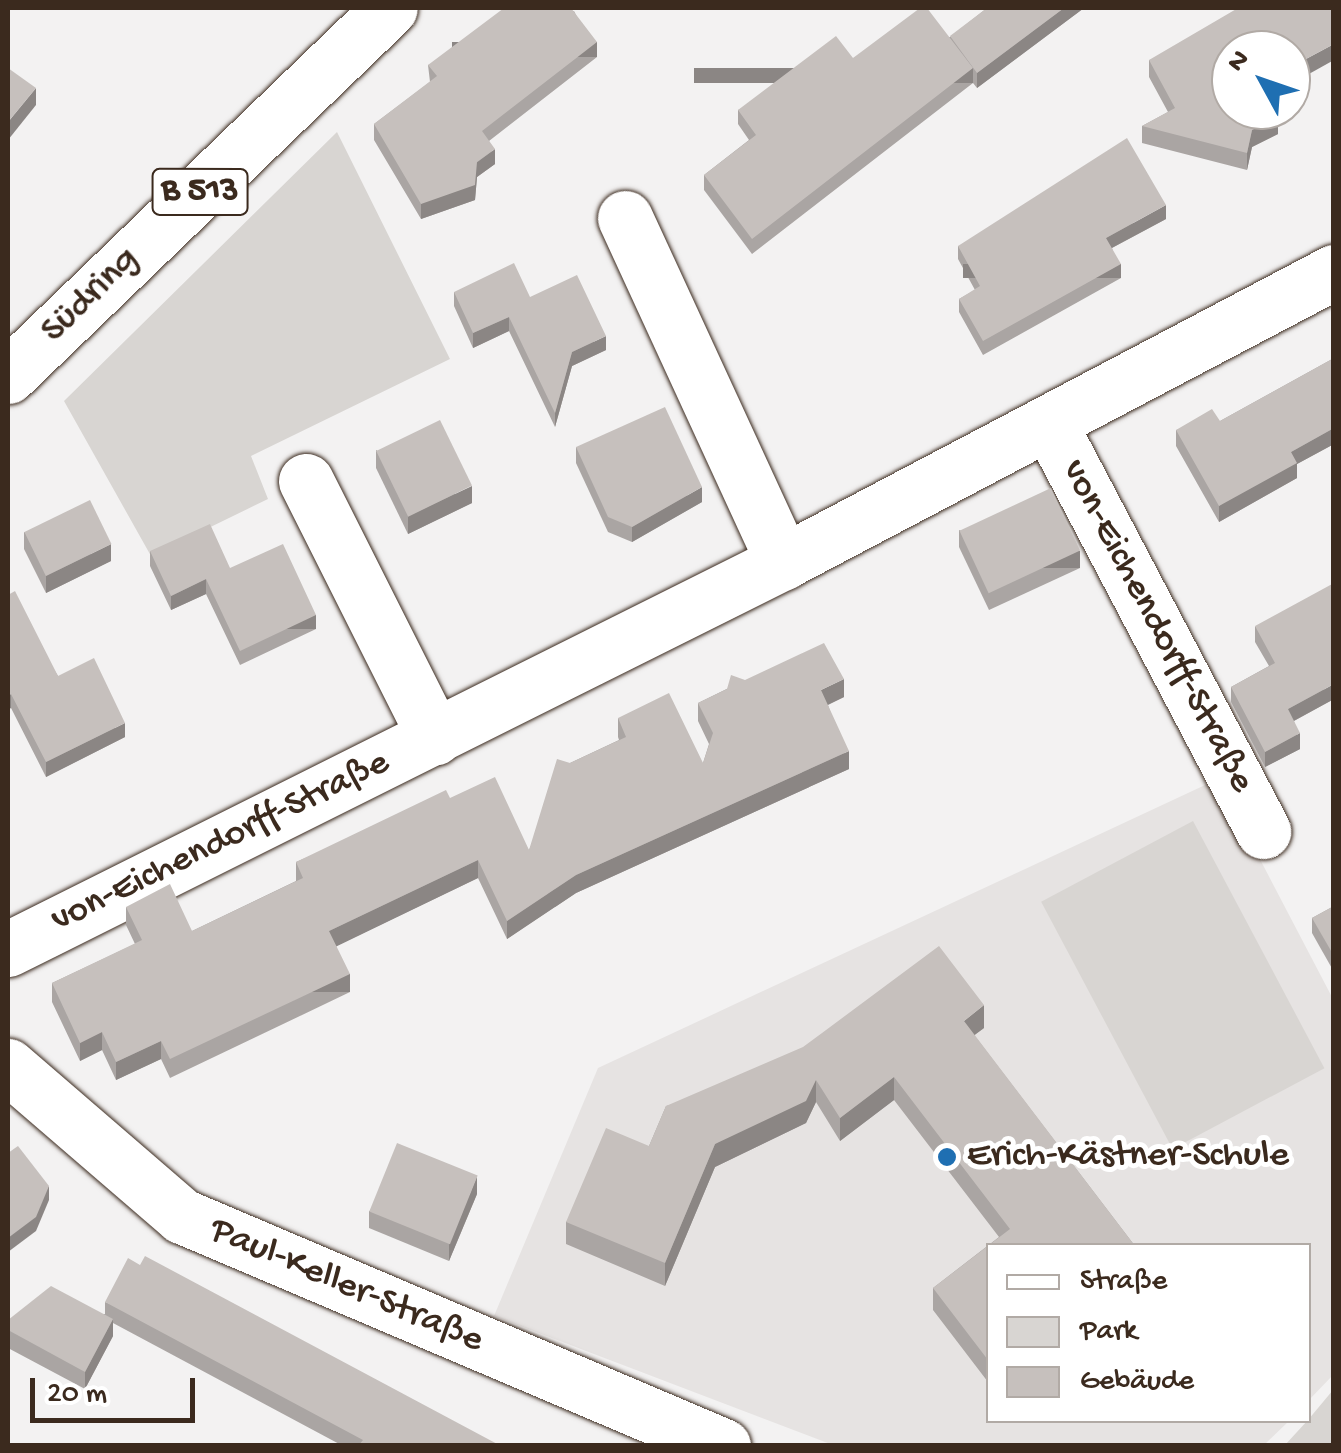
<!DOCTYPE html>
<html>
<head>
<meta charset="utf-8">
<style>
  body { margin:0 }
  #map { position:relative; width:1341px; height:1453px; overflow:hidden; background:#f3f2f2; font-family:"Gochi Hand",sans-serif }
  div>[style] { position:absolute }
  .built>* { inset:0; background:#e6e3e2 }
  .green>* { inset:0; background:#d8d5d2; transform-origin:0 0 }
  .roads { filter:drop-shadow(0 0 2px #3b2a1e) drop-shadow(0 0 2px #3b2a1e) }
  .minor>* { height:55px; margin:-27.5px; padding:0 27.5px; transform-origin:27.5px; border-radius:27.5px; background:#fff }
  .primary>* { height:55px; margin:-27.5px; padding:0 27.5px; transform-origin:27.5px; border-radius:27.5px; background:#fff }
  .wall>* { inset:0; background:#aaa5a3 }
  .shaded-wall>* { inset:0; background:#8b8684; transform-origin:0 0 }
  .building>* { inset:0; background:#c6c0bd; transform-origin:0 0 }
  .dots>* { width:28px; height:28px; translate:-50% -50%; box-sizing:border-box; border:5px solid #fff; border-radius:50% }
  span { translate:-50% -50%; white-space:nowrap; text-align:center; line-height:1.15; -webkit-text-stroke:10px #fff; paint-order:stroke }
  .shield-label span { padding:2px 8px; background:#fff; border:2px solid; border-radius:8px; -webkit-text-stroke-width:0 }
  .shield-label { font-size:35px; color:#3b2a1e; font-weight:700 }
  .street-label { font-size:38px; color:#3b2a1e }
  .poi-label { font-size:38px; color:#3b2a1e }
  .left { translate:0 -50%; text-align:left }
  .frame { position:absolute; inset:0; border:10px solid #3b2a1e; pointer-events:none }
  .legend { position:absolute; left:986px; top:1243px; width:325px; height:180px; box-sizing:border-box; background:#fff; border:2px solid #b1aaa5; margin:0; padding:12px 18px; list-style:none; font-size:30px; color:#3b2a1e }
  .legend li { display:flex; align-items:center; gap:20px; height:50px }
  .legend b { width:50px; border:2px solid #b1aaa5 }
  .north { position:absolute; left:1211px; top:30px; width:100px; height:100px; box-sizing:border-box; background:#fff; border:2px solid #b1aaa5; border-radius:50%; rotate:310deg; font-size:28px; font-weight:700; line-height:40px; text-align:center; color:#3b2a1e }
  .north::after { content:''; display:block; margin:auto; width:35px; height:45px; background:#1f6fb2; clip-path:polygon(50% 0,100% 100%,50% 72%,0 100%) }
  .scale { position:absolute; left:30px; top:1378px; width:165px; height:45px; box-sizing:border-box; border:5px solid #3b2a1e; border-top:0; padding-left:12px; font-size:30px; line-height:35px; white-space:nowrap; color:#3b2a1e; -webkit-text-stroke:8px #fff; paint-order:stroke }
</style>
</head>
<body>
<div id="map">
  <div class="built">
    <i style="clip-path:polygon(1218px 779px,1333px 999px,1333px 1375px,1309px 1400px,1308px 1246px,988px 1246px,988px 1420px,1289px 1421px,1264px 1445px,833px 1445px,494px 1316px,598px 1068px)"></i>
  </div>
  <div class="green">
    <i style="clip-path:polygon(337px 132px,450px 359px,251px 456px,268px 499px,151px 556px,64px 401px)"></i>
    <i style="left:1193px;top:821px;width:280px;height:172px;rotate:62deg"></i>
    <i style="clip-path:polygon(1333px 1390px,1333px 1445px,1285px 1445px,1308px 1420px)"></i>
  </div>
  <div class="roads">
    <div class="minor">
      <i style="left:625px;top:218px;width:379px;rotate:65.3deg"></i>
      <i style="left:1049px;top:423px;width:461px;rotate:62.3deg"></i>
      <i style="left:306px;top:481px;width:287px;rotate:63.3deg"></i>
      <i style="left:8px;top:949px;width:866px;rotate:-26.54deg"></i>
      <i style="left:783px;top:562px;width:623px;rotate:-27.76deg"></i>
      <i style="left:8px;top:1066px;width:230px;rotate:40.8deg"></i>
      <i style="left:182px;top:1216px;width:588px;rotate:23.03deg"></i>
    </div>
    <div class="primary">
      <i style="left:8px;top:376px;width:530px;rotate:-43.93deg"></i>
    </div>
  </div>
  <div class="wall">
    <i style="clip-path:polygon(987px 8px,1084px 8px,977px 88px,973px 83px,752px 254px,704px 190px,704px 175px,749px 140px,738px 124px,738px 110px,853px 58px,950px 37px)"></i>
    <i style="clip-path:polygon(574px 11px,597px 57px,489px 141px,495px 164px,477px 177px,475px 200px,421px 219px,374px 140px,374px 124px,430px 82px,428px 65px)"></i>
    <i style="clip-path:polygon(1231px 50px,1278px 134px,1252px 147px,1247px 170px,1142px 143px,1142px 126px,1168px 112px,1149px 77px,1149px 60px)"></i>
    <i style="clip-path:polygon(1166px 219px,1112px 248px,1121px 278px,983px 355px,959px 312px,959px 299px,975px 290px,958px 259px,958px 246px)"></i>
    <i style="clip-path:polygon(454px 292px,530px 297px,606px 350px,572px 366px,555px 427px,509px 331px,473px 348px,454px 306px)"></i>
    <i style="clip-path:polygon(1334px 358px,1334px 444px,1297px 464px,1297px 478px,1219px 522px,1176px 446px,1176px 430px,1220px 421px)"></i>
    <i style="clip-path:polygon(576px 447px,702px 502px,632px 542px,608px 532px,576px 463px)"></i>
    <i style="clip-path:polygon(376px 450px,472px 503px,408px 534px,376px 468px)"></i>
    <i style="clip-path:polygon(959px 530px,1080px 568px,989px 610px,959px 547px)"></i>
    <i style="clip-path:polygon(24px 532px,111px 561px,46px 593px,24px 549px)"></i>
    <i style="clip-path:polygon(150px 551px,230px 568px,316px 629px,240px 665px,206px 594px,171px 610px,150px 566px)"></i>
    <i style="clip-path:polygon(8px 595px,58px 676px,125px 737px,46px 777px,11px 708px)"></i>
    <i style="clip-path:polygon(1255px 626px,1334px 699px,1294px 721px,1300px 749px,1265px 767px,1231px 702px,1231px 687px,1269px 666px,1255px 642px)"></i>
    <i style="clip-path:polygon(745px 680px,844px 697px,828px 705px,849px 769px,576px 893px,507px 939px,478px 878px,336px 946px,350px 992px,170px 1078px,161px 1059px,116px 1080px,102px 1050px,80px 1061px,52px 1002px,52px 983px,135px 944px,126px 925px,126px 907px,192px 931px,296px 881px,296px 862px,450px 798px,529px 850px,570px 763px,619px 740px,618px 737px,618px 718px,703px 763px,709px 744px,698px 721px,698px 703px)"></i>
    <i style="clip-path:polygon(1334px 906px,1334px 972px,1312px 933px,1312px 918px)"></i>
    <i style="clip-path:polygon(984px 1028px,974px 1035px,1135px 1246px,988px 1246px,988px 1382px,933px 1310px,933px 1288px,999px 1237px,894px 1100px,840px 1141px,816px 1102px,806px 1123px,715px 1167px,665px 1286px,566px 1244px,566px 1222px,649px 1146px,666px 1106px)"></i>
    <i style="clip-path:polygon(477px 1194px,449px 1261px,369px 1228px,369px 1211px)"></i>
    <i style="clip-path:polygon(105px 1302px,501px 1446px,343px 1446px,113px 1323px,113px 1336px,85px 1389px,8px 1348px,8px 1320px,105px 1314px)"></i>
  </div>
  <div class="shaded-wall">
    <i style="clip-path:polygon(1064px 8px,1084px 8px,977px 88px,977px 73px)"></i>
    <i style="left:597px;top:42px;width:15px;height:145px;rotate:90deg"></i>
    <i style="clip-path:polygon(1334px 44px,1334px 60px,1291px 84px,1291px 67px)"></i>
    <i style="left:973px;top:68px;width:15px;height:279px;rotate:90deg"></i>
    <i style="clip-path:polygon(36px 88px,36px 105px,8px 140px,8px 122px)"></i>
    <i style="clip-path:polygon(1278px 117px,1278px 134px,1252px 147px,1247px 170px,1247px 153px,1252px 130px)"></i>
    <i style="clip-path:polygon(495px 149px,495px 164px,477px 177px,475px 200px,421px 219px,421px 204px)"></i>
    <i style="clip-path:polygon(1166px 205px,1166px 219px,1106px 251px,1106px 238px)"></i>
    <i style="left:1121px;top:264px;width:14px;height:158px;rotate:90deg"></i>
    <i style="clip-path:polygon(509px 317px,509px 331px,473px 348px,473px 333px)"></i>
    <i style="clip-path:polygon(606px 336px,606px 350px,572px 366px,555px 427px,555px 413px,572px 352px)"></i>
    <i style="clip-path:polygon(1334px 428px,1334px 444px,1297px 464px,1297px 478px,1219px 522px,1219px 506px,1291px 452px)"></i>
    <i style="clip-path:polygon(472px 486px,472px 503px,408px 534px,408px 516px)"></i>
    <i style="clip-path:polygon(702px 487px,702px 502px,632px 542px,632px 527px)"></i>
    <i style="clip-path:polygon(111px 544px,111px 561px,46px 593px,46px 576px)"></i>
    <i style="left:1080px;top:551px;width:17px;height:100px;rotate:90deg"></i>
    <i style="clip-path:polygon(206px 579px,206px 594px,171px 610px,171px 596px)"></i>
    <i style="left:316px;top:615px;width:14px;height:84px;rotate:90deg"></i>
    <i style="clip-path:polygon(844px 679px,844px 697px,821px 708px,821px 690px)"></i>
    <i style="clip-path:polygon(1334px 684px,1334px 699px,1288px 724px,1288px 709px)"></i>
    <i style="clip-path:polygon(11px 694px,11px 708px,8px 710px,8px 696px)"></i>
    <i style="clip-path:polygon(125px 723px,125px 737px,46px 777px,46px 762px)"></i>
    <i style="clip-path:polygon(1300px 733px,1300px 749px,1265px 767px,1265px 752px)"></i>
    <i style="clip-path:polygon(849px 751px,849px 769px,576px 893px,507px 939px,507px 921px,576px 875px)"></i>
    <i style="clip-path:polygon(478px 860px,478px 878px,329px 950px,329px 931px)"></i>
    <i style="left:350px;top:974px;width:18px;height:199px;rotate:90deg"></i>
    <i style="clip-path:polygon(984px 1005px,984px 1028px,964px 1043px,964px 1021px)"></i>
    <i style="clip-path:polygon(102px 1032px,102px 1050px,80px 1061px,80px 1043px)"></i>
    <i style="clip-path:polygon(161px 1041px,161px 1059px,116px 1080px,116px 1062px)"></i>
    <i style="clip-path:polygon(894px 1077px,894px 1100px,840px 1141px,840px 1118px)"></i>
    <i style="clip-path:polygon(816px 1080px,816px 1102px,806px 1123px,715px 1167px,665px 1286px,665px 1263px,715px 1144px)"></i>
    <i style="clip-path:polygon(477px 1176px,477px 1194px,449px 1261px,449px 1244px)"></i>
    <i style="clip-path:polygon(49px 1186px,49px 1200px,36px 1231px,8px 1252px,8px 1238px)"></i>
    <i style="clip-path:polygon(113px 1319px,113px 1336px,85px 1389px,85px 1372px)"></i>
  </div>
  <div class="building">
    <i style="clip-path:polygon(504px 8px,571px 8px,597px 42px,482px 131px,495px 149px,477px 162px,475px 185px,421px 204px,374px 124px,437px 76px,428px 65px)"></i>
    <i style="clip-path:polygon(920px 8px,927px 8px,973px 68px,752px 239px,704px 175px,756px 135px,738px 110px,836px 36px,853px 58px)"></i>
    <i style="clip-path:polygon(987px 8px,1064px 8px,977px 73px,950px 36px)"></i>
    <i style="clip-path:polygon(1238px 8px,1334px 8px,1334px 44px,1291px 67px,1291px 50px,1231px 50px,1231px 110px,1274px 110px,1278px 117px,1252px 130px,1247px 153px,1142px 126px,1175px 108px,1149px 60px)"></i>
    <i style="clip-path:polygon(8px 68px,36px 88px,8px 122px)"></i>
    <i style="clip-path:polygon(1127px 138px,1166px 205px,1106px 238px,1121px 264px,983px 341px,959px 299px,980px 286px,958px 246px)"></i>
    <i style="clip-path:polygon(514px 263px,530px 297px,577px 275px,606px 336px,572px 352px,555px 413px,509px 317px,473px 333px,454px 292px)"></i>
    <i style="clip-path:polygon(1334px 358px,1334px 428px,1291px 452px,1297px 463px,1219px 506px,1176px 430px,1212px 409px,1220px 421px)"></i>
    <i style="clip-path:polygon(665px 407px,702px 487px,632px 527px,608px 517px,576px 447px)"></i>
    <i style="left:440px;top:420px;width:73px;height:71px;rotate:64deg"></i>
    <i style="left:1051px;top:488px;width:69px;height:101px;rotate:65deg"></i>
    <i style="left:90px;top:500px;width:49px;height:73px;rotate:64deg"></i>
    <i style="clip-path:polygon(210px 524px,230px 568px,283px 544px,316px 615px,240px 651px,206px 579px,171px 596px,150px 551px)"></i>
    <i style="clip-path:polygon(1334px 583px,1334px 684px,1288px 709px,1300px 733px,1265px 752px,1231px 687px,1275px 663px,1255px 626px)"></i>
    <i style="clip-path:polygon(15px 591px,58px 676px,94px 658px,125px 723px,46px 762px,11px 694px,8px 696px,8px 595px)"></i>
    <i style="clip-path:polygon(824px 643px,844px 679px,821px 690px,849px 751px,576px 875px,507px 921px,478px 860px,329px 931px,350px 974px,170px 1059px,161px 1041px,116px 1062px,102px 1032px,80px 1043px,52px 983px,142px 940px,126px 907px,170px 884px,192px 931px,303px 878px,296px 862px,446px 790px,450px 798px,495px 777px,529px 850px,557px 759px,570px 763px,626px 737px,618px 718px,669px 693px,703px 763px,713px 733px,698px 703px,727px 689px,731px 675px,745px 680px)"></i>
    <i style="clip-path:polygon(1334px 906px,1334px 956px,1312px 918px)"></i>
    <i style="clip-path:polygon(939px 946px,984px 1005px,964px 1021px,1135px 1246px,988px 1246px,988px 1360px,933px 1288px,1010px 1229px,894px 1077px,840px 1118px,816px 1080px,806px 1101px,715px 1144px,665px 1263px,566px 1222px,606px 1128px,649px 1146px,666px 1106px,803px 1047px)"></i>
    <i style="left:397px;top:1143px;width:87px;height:74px;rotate:22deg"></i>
    <i style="clip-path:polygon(18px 1146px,49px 1186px,36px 1217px,8px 1238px,8px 1153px)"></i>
    <i style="clip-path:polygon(145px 1256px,501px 1446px,358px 1446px,363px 1440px,105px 1302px,128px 1258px,140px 1265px)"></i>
    <i style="clip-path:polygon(51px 1286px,113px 1319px,85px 1372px,8px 1330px,8px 1320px)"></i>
  </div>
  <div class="dots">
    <i style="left:947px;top:1157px;background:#1f6fb2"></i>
  </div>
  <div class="shield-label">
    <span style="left:200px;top:192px">B 513</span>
  </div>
  <div class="street-label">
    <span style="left:91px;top:296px;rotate:-44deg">Südring</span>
    <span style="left:1156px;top:627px;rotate:62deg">von-Eichendorff-Straße</span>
    <span style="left:221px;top:843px;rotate:-26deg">von-Eichendorff-Straße</span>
    <span style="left:346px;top:1287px;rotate:23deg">Paul-Keller-Straße</span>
  </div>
  <div class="poi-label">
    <span class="left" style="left:967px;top:1157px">Erich-Kästner-Schule</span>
  </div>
  <div class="frame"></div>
  <ul class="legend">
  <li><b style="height:12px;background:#fff"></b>Straße</li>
  <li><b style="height:28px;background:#d8d5d2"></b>Park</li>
  <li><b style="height:28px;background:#c6c0bd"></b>Gebäude</li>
  </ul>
  <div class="north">N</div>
  <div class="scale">20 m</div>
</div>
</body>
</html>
